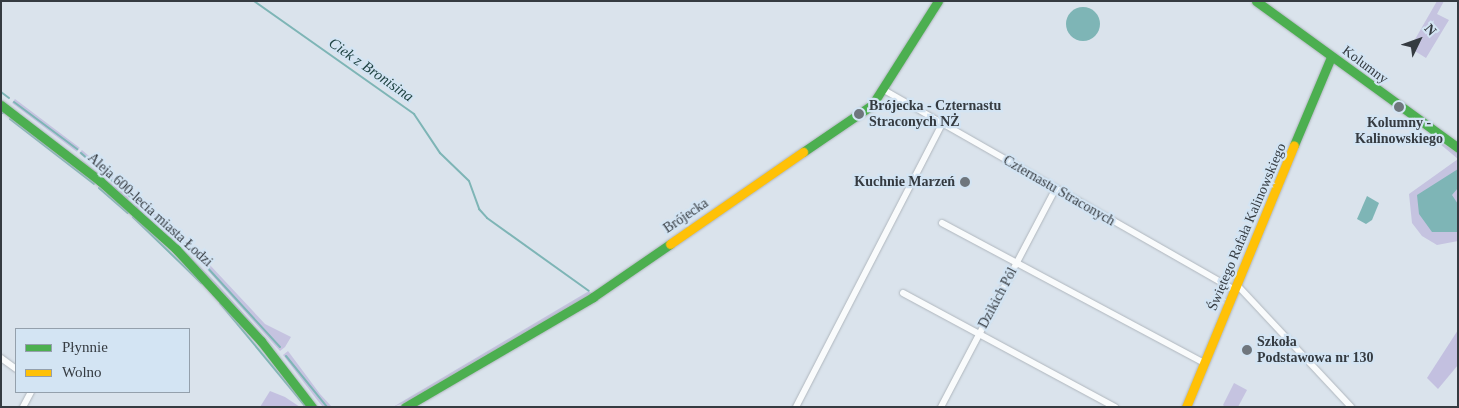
<!DOCTYPE html>
<html>
<head>
<meta charset="utf-8">
<style>
  body { margin:0 }
  #map { position:relative; width:1459px; height:408px; overflow:hidden; background:#dae3ec; font-family:Georgia,serif }
  div>[style] { position:absolute }
  .green>* { inset:0; background:#c5c3e0; transform-origin:0 0 }
  .forest>* { inset:0; background:#c3c0e0 }
  .water>* { inset:0; background:#7eb5b6 }
  .round { border-radius:50% }
  .stream>* { height:2px; margin:-1px; padding:0 1px; transform-origin:1px; border-radius:1px; background:#7eb5b6 }
  .roads { filter:drop-shadow(0 0 1px #afb6bd) drop-shadow(0 0 1px #afb6bd) }
  .street>* { height:6px; margin:-3px; padding:0 3px; transform-origin:3px; border-radius:3px; background:#f9fbfc }
  .fast>* { height:9px; margin:-4.5px; padding:0 4.5px; transform-origin:4.5px; border-radius:4.5px; background:#4caf50 }
  .slow>* { height:9px; margin:-4.5px; padding:0 4.5px; transform-origin:4.5px; border-radius:4.5px; background:#ffc107 }
  .dots>* { width:14px; height:14px; translate:-50% -50%; box-sizing:border-box; border:2px solid #d3e4f3; border-radius:50% }
  span { translate:-50% -50%; white-space:nowrap; text-align:center; line-height:1.15; -webkit-text-stroke:4.5px #d3e4f3; paint-order:stroke }
  .street-label { font-size:14px; color:#353b41 }
  .poi-label { font-size:14px; color:#353b41; font-weight:700 }
  .left { translate:0 -50%; text-align:left }
  .right { translate:-100% -50%; text-align:right }
  .water-label { font-size:15px; color:#1e4241; font-style:italic }
  .frame { position:absolute; inset:0; border:2px solid #353b41; pointer-events:none }
  .legend { position:absolute; left:15px; top:328px; width:175px; height:65px; box-sizing:border-box; background:#d3e4f3; border:1px solid #94a0ac; margin:0; padding:6px 9px; list-style:none; font-size:15px; color:#353b41 }
  .legend li { display:flex; align-items:center; gap:10px; height:25px }
  .legend b { width:25px; border:1px solid #94a0ac }
  .north { position:absolute; left:1394px; top:15px; width:50px; height:50px; -webkit-text-stroke:4px #d3e4f3; paint-order:stroke; rotate:48deg; font-size:14px; font-weight:700; line-height:20px; text-align:center; color:#353b41 }
  .north::after { content:''; display:block; margin:auto; width:18px; height:22px; background:#353b41; clip-path:polygon(50% 0,100% 100%,50% 72%,0 100%) }
</style>
</head>
<body>
<div id="map">
  <div class="green">
    <i style="clip-path:polygon(1437px 1px,1444px 1px,1437px 14px,1449px 20px,1426px 58px,1410px 48px)"></i>
    <i style="left:15px;top:99px;width:81px;height:5px;rotate:37deg"></i>
    <i style="clip-path:polygon(1434px 139px,1458px 153px,1458px 241px,1437px 245px,1422px 236px,1412px 223px,1409px 194px,1458px 159px)"></i>
    <i style="clip-path:polygon(82px 150px,195px 249px,265px 324px,291px 337px,285px 347px,280px 351px,194px 255px,79px 153px)"></i>
    <i style="clip-path:polygon(77px 156px,123px 193px,174px 240px,220px 287px,279px 353px,175px 243px)"></i>
    <i style="clip-path:polygon(589px 291px,592px 294px,411px 400px,393px 407px)"></i>
    <i style="clip-path:polygon(288px 351px,320px 394px,332px 407px,323px 407px,318px 401px,283px 355px)"></i>
    <i style="clip-path:polygon(1234px 383px,1247px 390px,1238px 407px,1225px 407px,1223px 405px)"></i>
  </div>
  <div class="forest">
    <i style="clip-path:polygon(1458px 330px,1458px 365px,1438px 389px,1427px 378px)"></i>
    <i style="clip-path:polygon(270px 391px,285px 397px,300px 407px,260px 407px)"></i>
  </div>
  <div class="water">
    <i class="round" style="left:1066px;top:7px;width:34px;height:34px"></i>
    <i style="clip-path:polygon(1458px 169px,1458px 188px,1452px 195px,1458px 204px,1458px 232px,1432px 232px,1419px 214px,1417px 195px)"></i>
    <i style="clip-path:polygon(1367px 196px,1379px 203px,1372px 220px,1366px 224px,1357px 219px)"></i>
  </div>
  <div class="stream">
    <i style="left:254px;top:1px;width:196px;rotate:35.2deg"></i>
    <i style="left:414px;top:114px;width:47px;rotate:56.3deg"></i>
    <i style="left:440px;top:153px;width:40px;rotate:44deg"></i>
    <i style="left:469px;top:181px;width:30px;rotate:70deg"></i>
    <i style="left:479px;top:209px;width:12px;rotate:48deg"></i>
    <i style="left:487px;top:218px;width:125px;rotate:35.6deg"></i>
    <i style="left:1px;top:92px;width:10px;rotate:37deg"></i>
    <i style="left:14px;top:102px;width:79px;rotate:36.7deg"></i>
    <i style="left:2px;top:113px;width:1px"></i>
    <i style="left:10px;top:119px;width:106px;rotate:37.7deg"></i>
    <i style="left:81px;top:153px;width:152px;rotate:41.5deg"></i>
    <i style="left:195px;top:254px;width:126px;rotate:47.6deg"></i>
    <i style="left:99px;top:188px;width:38px;rotate:41deg"></i>
    <i style="left:133px;top:217px;width:95px;rotate:44.1deg"></i>
    <i style="left:220px;top:303px;width:135px;rotate:50.4deg"></i>
    <i style="left:286px;top:356px;width:65px;rotate:51.2deg"></i>
    <i style="left:414px;top:407px;width:1px;rotate:-45deg"></i>
  </div>
  <div class="roads">
    <div class="street">
      <i style="left:884px;top:90px;width:404px;rotate:29.7deg"></i>
      <i style="left:942px;top:223px;width:297px;rotate:28.1deg"></i>
      <i style="left:1237px;top:285px;width:167px;rotate:46.9deg"></i>
      <i style="left:903px;top:293px;width:241px;rotate:28.3deg"></i>
      <i style="left:1px;top:358px;width:19px;rotate:36deg"></i>
      <i style="left:23px;top:407px;width:17px;rotate:-62deg"></i>
      <i style="left:796px;top:407px;width:318px;rotate:-62.7deg"></i>
      <i style="left:941px;top:407px;width:245px;rotate:-62.3deg"></i>
    </div>
    <div class="fast">
      <i style="left:1256px;top:1px;width:250px;rotate:36deg"></i>
      <i style="left:1px;top:105px;width:125px;rotate:37.5deg"></i>
      <i style="left:100px;top:181px;width:102px;rotate:41.8deg"></i>
      <i style="left:176px;top:249px;width:125px;rotate:47.3deg"></i>
      <i style="left:261px;top:341px;width:83px;rotate:52.3deg"></i>
      <i style="left:1294px;top:145px;width:95px;rotate:-67.2deg"></i>
      <i style="left:803px;top:152px;width:83px;rotate:-34.3deg"></i>
      <i style="left:872px;top:105px;width:123px;rotate:-57.6deg"></i>
      <i style="left:405px;top:407px;width:218px;rotate:-30.3deg"></i>
      <i style="left:593px;top:297px;width:93px;rotate:-34.5deg"></i>
    </div>
    <div class="slow">
      <i style="left:670px;top:244px;width:162px;rotate:-34.7deg"></i>
      <i style="left:1186px;top:407px;width:283px;rotate:-67.6deg"></i>
    </div>
  </div>
  <div class="dots">
    <i style="left:1399px;top:107px;background:#6f767d"></i>
    <i style="left:859px;top:114px;background:#6f767d"></i>
    <i style="left:965px;top:182px;background:#6f767d"></i>
    <i style="left:1247px;top:350px;background:#6f767d"></i>
  </div>
  <div class="street-label">
    <span style="left:1365px;top:65px;rotate:37deg">Kolumny</span>
    <span style="left:1059px;top:191px;rotate:30deg">Czternastu Straconych</span>
    <span style="left:150px;top:210px;rotate:42deg">Aleja 600-lecia miasta Łodzi</span>
    <span style="left:686px;top:216px;rotate:-34deg">Brójecka</span>
    <span style="left:1247px;top:227px;rotate:-67deg">Świętego Rafała Kalinowskiego</span>
    <span style="left:998px;top:298px;rotate:-62deg">Dzikich Pól</span>
  </div>
  <div class="poi-label">
    <span class="left" style="left:869px;top:114px">Brójecka - Czternastu<br>Straconych NŻ</span>
    <span style="left:1399px;top:131px">Kolumny -<br>Kalinowskiego</span>
    <span class="right" style="left:955px;top:182px">Kuchnie Marzeń</span>
    <span class="left" style="left:1257px;top:350px">Szkoła<br>Podstawowa nr 130</span>
  </div>
  <div class="water-label">
    <span style="left:371px;top:70px;rotate:35deg">Ciek z Bronisina</span>
  </div>
  <div class="frame"></div>
  <ul class="legend">
  <li><b style="height:6px;background:#4caf50"></b>Płynnie</li>
  <li><b style="height:6px;background:#ffc107"></b>Wolno</li>
  </ul>
  <div class="north">N</div>
</div>
</body>
</html>
